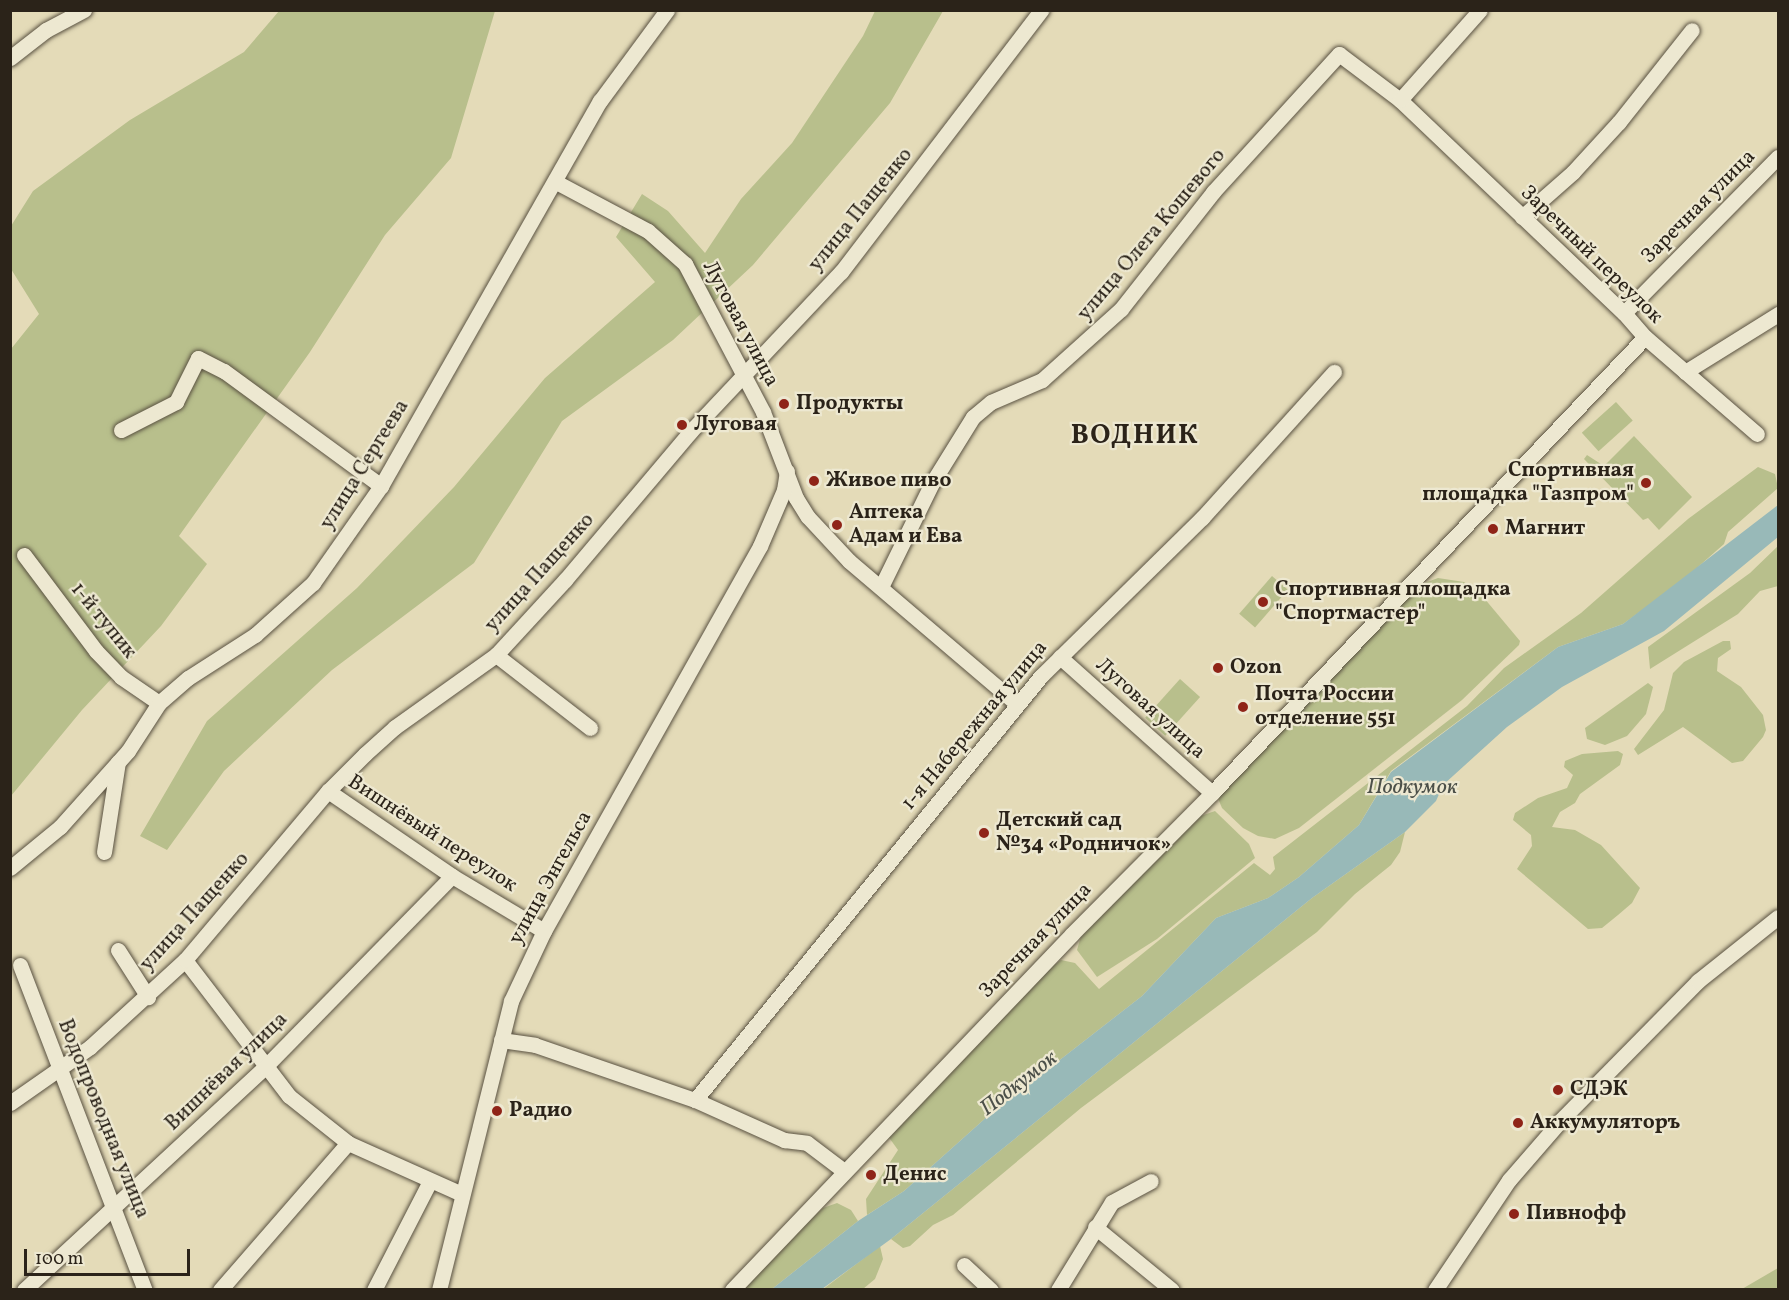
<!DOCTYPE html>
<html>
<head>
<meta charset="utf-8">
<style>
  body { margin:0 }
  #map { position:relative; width:1789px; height:1300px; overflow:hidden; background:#e4dbb8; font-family:Vollkorn,serif }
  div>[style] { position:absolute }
  .green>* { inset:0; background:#b8bf8c; transform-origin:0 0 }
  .water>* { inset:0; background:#98b9b8 }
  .roads { filter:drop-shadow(0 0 2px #595141) drop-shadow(0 0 2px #595141) }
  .minor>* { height:15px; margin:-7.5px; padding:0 7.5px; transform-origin:7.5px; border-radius:7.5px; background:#ede8d1 }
  .dots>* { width:16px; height:16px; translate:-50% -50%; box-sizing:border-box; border:3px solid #ede8d1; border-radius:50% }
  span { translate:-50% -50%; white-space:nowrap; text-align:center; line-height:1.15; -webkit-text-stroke:4.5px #ede8d1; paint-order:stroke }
  .street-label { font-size:21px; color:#2b2319 }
  .poi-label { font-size:21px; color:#2b2319; font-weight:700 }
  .left { translate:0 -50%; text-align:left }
  .right { translate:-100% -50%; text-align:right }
  .water-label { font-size:22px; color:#4c5049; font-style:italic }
  .district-label { font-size:27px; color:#2b2319; font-weight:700; letter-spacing:1.5px }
  .frame { position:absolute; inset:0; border:12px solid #2b2319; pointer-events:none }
  .scale { position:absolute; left:24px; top:1249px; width:166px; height:27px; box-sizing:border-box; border:3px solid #2b2319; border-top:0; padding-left:8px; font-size:18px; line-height:21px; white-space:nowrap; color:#2b2319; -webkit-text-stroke:4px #ede8d1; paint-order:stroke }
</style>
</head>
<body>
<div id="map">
  <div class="green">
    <i style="clip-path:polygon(279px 11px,495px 11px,451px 158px,385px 235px,310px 352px,179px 536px,207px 564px,161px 626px,82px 710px,11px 796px,11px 349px,39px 314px,11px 269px,11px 226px,33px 191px,130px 120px,244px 52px)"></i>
    <i style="clip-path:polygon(875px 11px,943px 11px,890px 103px,753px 265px,673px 340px,562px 421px,474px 563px,332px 670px,224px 771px,167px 850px,140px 836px,207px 721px,357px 588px,454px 487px,545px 378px,655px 282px,616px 237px,642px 194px,668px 211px,705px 253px,741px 199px,792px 143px,863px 36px)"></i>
    <i style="left:1616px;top:402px;width:25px;height:46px;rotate:48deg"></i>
    <i style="clip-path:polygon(1634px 436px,1692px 497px,1659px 530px,1648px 518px,1643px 520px,1584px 459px,1587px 455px,1604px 466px)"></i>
    <i style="clip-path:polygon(1758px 467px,1775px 474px,1778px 488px,1728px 532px,1724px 544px,1681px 582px,1623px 624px,1558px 647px,1391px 771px,1359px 825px,1299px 877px,1268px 898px,1216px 918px,1142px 996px,989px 1115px,904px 1191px,867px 1215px,866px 1199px,898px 1150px,885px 1132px,1023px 989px,1061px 960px,1075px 963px,1099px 989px,1254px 863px,1270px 875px,1275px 869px,1273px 857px,1467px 706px,1504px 668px,1581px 613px,1688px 519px)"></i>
    <i style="clip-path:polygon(1778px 546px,1778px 586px,1760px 591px,1738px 614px,1650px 669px,1648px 647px,1750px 573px)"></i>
    <i style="left:1272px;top:576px;width:21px;height:50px;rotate:41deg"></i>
    <i style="clip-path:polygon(1438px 578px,1464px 582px,1484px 598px,1520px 641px,1519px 645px,1462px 700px,1299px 828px,1275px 839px,1258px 836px,1243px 828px,1222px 808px,1217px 796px,1414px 587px)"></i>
    <i style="clip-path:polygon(1723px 641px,1730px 641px,1731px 649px,1718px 658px,1717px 671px,1741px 687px,1763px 715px,1766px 730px,1763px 737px,1743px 761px,1732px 763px,1683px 727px,1638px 755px,1634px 749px,1664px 710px,1673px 673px,1684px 662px)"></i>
    <i style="left:1180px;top:679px;width:27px;height:52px;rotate:42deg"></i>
    <i style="clip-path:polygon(1648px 683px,1653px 687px,1646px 714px,1627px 736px,1605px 745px,1587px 739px,1585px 728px)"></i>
    <i style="clip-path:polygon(1618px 751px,1623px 754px,1620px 765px,1580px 794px,1575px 803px,1560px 812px,1552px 827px,1575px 830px,1601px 845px,1640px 888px,1632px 903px,1618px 915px,1602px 928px,1588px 929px,1517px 869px,1532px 846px,1531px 835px,1513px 820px,1515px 813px,1538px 798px,1567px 788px,1573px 775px,1564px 767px,1565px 761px,1582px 754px)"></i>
    <i style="clip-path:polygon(1215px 811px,1249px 844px,1255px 858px,1157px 939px,1097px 977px,1077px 950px,1081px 936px,1195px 818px)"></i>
    <i style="clip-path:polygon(1405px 832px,1400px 852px,1391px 865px,1355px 894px,1317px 932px,1081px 1108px,953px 1215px,933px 1225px,910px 1246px,903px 1248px,891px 1239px,1312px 898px)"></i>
    <i style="clip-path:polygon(837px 1203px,851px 1210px,858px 1221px,772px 1289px,736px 1290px,823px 1208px)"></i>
    <i style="clip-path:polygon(880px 1246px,883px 1259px,875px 1279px,863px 1289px,822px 1290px)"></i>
    <i style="clip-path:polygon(1778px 1268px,1778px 1289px,1742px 1289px)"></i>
  </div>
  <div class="water">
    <i style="clip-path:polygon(1778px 505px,1778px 537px,1664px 631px,1562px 687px,1507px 727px,1443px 785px,1436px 801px,1405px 832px,1312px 898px,891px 1239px,822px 1289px,772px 1289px,858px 1221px,904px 1191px,989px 1115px,1142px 996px,1216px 918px,1268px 898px,1299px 877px,1359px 825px,1391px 772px,1558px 647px,1623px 624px)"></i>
  </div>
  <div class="roads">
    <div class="minor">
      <i style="left:10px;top:58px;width:46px;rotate:-37.9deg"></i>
      <i style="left:46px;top:30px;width:43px;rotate:-27.8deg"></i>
      <i style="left:1400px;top:100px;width:309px;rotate:43.6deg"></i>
      <i style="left:1624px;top:313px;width:32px;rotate:49deg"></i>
      <i style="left:1645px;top:337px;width:148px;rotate:40.9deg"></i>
      <i style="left:556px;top:182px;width:104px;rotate:28deg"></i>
      <i style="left:648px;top:231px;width:50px;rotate:41.7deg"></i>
      <i style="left:685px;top:264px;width:167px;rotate:62.2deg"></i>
      <i style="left:763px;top:412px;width:92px;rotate:69deg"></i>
      <i style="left:796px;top:498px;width:22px;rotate:58deg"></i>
      <i style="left:808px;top:517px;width:60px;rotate:47deg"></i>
      <i style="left:849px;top:561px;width:221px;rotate:40.4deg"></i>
      <i style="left:1522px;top:217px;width:68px;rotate:-41.4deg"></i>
      <i style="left:1573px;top:172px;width:68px;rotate:-47.4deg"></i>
      <i style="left:1619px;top:122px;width:117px;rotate:-51.6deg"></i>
      <i style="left:1624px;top:313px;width:219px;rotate:-45.4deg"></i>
      <i style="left:1685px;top:372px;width:110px;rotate:-31.9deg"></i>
      <i style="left:121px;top:430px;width:62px;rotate:-27deg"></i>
      <i style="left:176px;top:402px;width:49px;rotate:-63.4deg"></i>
      <i style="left:198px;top:358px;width:29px;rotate:27deg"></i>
      <i style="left:224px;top:371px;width:195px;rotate:36.2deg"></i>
      <i style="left:24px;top:555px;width:120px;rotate:53.1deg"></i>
      <i style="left:96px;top:651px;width:36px;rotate:46deg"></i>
      <i style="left:121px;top:677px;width:46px;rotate:34.4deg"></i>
      <i style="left:881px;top:587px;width:116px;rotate:-63.9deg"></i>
      <i style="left:932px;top:483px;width:78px;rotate:-58.2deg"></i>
      <i style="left:973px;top:417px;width:23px;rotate:-40deg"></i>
      <i style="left:991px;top:402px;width:56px;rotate:-23.3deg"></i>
      <i style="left:1042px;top:380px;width:106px;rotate:-41.9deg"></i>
      <i style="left:1121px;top:309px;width:149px;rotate:-51.8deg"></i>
      <i style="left:1213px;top:192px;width:187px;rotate:-47.6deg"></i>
      <i style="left:1339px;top:54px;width:76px;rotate:37deg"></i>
      <i style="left:1400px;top:100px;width:120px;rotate:-48.4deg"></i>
      <i style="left:496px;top:655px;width:119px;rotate:37.8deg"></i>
      <i style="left:1060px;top:657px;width:204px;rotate:41.8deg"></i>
      <i style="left:328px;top:791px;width:150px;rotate:34.4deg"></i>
      <i style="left:452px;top:876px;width:107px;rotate:30.9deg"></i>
      <i style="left:104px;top:852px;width:91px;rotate:-81.2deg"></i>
      <i style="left:10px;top:868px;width:65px;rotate:-39.4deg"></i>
      <i style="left:60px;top:827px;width:102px;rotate:-48.2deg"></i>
      <i style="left:128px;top:751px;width:57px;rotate:-57.1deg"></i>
      <i style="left:159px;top:703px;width:38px;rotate:-41deg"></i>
      <i style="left:188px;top:678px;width:80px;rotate:-32.7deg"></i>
      <i style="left:255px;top:635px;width:78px;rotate:-41.9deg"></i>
      <i style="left:313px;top:583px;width:118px;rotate:-55deg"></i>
      <i style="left:381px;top:486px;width:443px;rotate:-60.4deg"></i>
      <i style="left:600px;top:101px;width:113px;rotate:-53.6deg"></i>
      <i style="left:118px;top:950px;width:56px;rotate:57.4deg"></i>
      <i style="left:185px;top:960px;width:171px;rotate:52.6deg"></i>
      <i style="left:289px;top:1096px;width:75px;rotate:38.5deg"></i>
      <i style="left:348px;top:1143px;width:125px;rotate:24.1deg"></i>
      <i style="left:20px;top:965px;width:348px;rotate:69deg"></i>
      <i style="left:501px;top:1040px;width:34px;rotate:8deg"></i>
      <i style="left:535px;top:1045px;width:169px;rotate:19deg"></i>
      <i style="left:695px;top:1100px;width:98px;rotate:24.2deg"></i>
      <i style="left:784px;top:1140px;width:23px;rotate:7deg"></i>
      <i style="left:807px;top:1143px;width:46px;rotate:37.1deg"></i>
      <i style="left:695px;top:1100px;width:547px;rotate:-50.78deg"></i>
      <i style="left:1041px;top:676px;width:226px;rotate:-44.5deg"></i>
      <i style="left:1202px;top:518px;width:197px;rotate:-47.9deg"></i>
      <i style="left:10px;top:1103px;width:98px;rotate:-35deg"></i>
      <i style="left:90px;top:1047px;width:129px;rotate:-42.5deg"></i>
      <i style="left:185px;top:960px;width:221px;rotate:-49.8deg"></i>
      <i style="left:328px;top:791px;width:52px;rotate:-45deg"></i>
      <i style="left:365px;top:754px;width:40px;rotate:-42deg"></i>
      <i style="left:395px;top:727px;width:124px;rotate:-35.5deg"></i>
      <i style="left:496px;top:655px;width:102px;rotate:-47.4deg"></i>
      <i style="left:565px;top:580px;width:194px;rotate:-49.8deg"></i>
      <i style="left:690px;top:432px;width:220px;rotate:-46.7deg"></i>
      <i style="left:841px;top:272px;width:330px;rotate:-52.6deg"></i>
      <i style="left:1095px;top:1227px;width:99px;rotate:39.3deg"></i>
      <i style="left:964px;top:1265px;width:37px;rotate:43deg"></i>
      <i style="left:24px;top:1290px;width:328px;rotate:-42.8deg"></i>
      <i style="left:265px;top:1067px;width:267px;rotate:-45.6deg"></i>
      <i style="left:220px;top:1290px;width:195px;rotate:-49deg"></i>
      <i style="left:374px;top:1290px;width:123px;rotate:-62.8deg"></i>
      <i style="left:439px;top:1290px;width:298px;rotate:-76deg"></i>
      <i style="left:511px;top:1001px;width:77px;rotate:-64.8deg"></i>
      <i style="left:544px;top:931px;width:441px;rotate:-60.7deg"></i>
      <i style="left:760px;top:546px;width:61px;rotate:-66.8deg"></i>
      <i style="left:784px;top:490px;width:19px;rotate:-81deg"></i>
      <i style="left:732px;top:1290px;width:492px;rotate:-46.3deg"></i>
      <i style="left:1072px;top:934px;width:199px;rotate:-45.2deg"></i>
      <i style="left:1212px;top:793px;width:629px;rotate:-46.48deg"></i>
      <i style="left:1058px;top:1290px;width:103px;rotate:-58.5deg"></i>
      <i style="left:1112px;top:1202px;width:44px;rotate:-28.3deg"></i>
      <i style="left:1435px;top:1290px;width:133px;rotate:-56.1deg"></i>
      <i style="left:1509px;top:1180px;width:79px;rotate:-49.1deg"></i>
      <i style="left:1561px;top:1120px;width:195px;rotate:-45.4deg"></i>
      <i style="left:1698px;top:981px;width:102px;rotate:-38.7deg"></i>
    </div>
  </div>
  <div class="dots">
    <i style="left:784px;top:404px;background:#8f2418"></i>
    <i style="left:682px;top:425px;background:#8f2418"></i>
    <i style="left:814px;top:481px;background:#8f2418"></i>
    <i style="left:1646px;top:483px;background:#8f2418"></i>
    <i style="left:837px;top:525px;background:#8f2418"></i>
    <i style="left:1493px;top:529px;background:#8f2418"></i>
    <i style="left:1263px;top:602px;background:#8f2418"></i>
    <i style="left:1218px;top:668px;background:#8f2418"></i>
    <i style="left:1243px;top:707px;background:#8f2418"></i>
    <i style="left:984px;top:833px;background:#8f2418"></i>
    <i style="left:1558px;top:1090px;background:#8f2418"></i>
    <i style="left:497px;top:1111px;background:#8f2418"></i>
    <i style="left:1518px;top:1123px;background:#8f2418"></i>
    <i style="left:871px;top:1175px;background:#8f2418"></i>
    <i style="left:1514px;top:1214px;background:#8f2418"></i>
  </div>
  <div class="street-label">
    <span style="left:1699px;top:207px;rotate:-45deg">Заречная улица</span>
    <span style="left:861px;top:210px;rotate:-51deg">улица Пащенко</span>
    <span style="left:1152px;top:235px;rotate:-50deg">улица Олега Кошевого</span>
    <span style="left:1591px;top:255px;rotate:44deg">Заречный переулок</span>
    <span style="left:740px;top:324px;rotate:62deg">Луговая улица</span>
    <span style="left:365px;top:465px;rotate:-58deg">улица Сергеева</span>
    <span style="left:540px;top:573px;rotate:-48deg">улица Пащенко</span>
    <span style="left:103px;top:621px;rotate:51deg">1-й тупик</span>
    <span style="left:1150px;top:709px;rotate:42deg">Луговая улица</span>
    <span style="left:975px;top:726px;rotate:-50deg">1-я Набережная улица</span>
    <span style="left:432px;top:834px;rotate:33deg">Вишнёвый переулок</span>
    <span style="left:551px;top:878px;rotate:-61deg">улица Энгельса</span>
    <span style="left:195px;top:912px;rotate:-48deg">улица Пащенко</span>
    <span style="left:1036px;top:941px;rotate:-46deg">Заречная улица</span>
    <span style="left:227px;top:1072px;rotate:-44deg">Вишнёвая улица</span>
    <span style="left:103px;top:1119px;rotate:68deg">Водопроводная улица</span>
  </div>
  <div class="poi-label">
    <span class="left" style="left:796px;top:404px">Продукты</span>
    <span class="left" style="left:694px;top:425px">Луговая</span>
    <span class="right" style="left:1634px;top:483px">Спортивная<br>площадка "Газпром"</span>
    <span class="left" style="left:826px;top:481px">Живое пиво</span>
    <span class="left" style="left:849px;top:525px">Аптека<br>Адам и Ева</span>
    <span class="left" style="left:1505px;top:529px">Магнит</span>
    <span class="left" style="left:1275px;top:602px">Спортивная площадка<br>"Спортмастер"</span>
    <span class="left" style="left:1230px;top:668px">Ozon</span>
    <span class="left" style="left:1255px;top:707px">Почта России<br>отделение 551</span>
    <span class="left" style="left:996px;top:833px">Детский сад<br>№34 «Родничок»</span>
    <span class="left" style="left:1570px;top:1090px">СДЭК</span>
    <span class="left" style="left:509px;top:1111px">Радио</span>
    <span class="left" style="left:1530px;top:1123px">Аккумуляторъ</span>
    <span class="left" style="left:883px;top:1175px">Денис</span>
    <span class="left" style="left:1526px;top:1214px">Пивнофф</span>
  </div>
  <div class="water-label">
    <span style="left:1412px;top:788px">Подкумок</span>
    <span style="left:1019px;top:1084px;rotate:-38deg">Подкумок</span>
  </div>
  <div class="district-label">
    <span style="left:1135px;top:437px">ВОДНИК</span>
  </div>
  <div class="frame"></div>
  <div class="scale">100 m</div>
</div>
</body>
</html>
